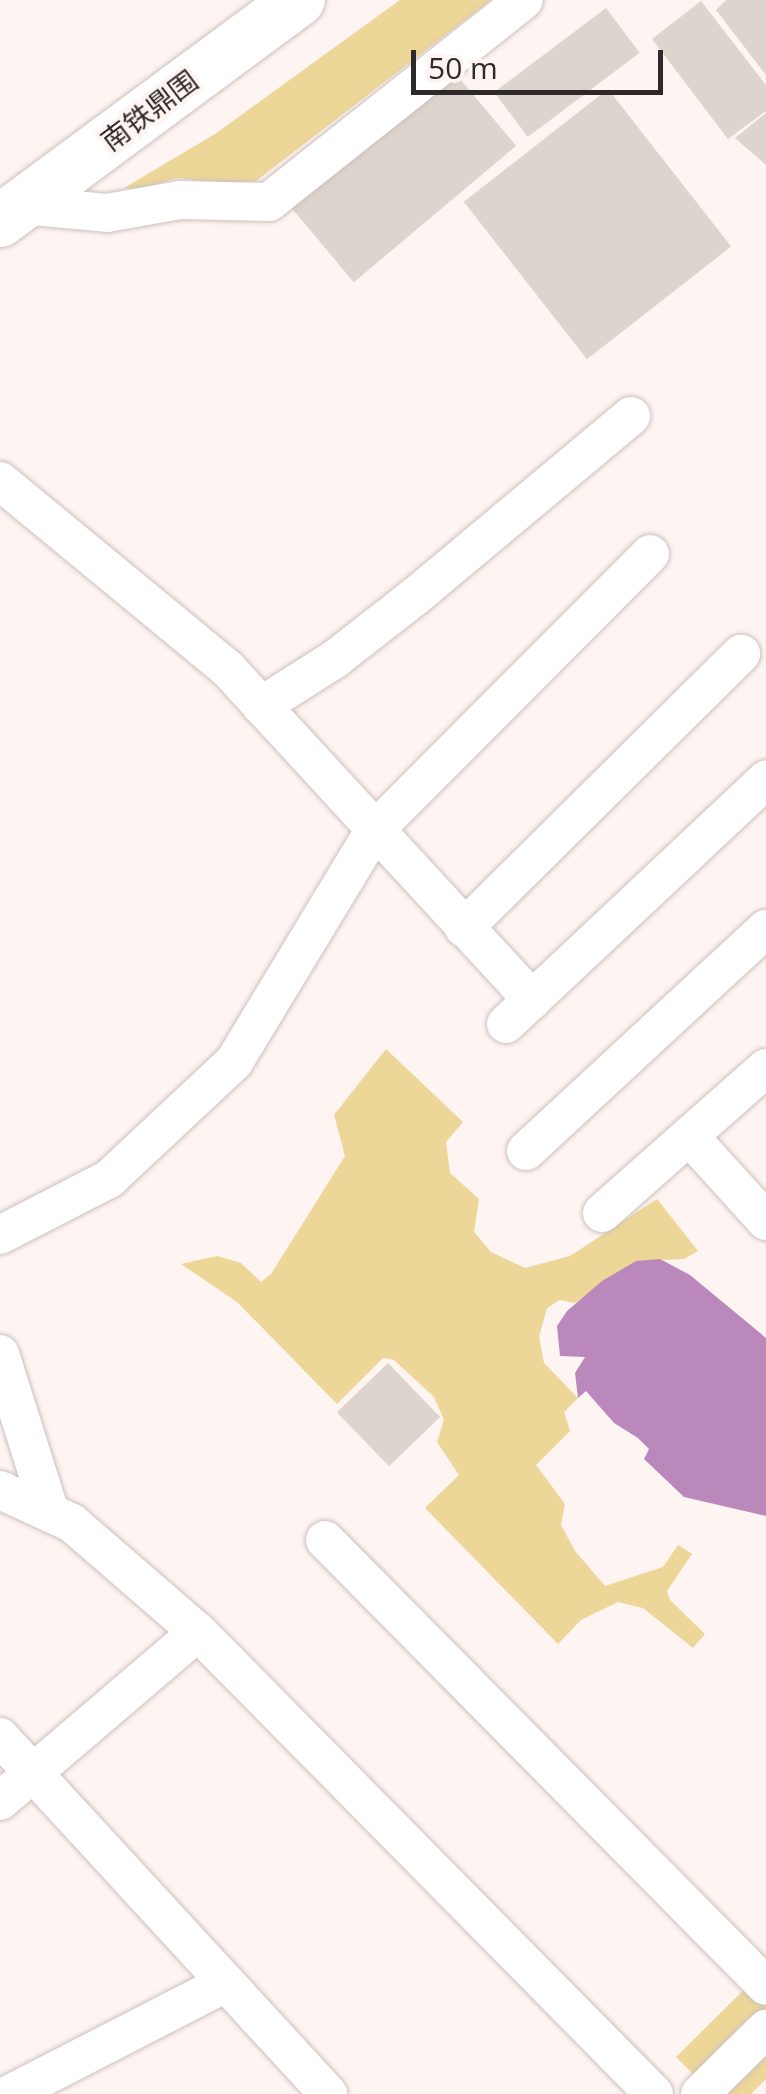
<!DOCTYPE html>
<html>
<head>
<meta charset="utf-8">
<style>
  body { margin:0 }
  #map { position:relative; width:766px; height:2094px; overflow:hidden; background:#fef4f2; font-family:"Open Sans","Noto Sans SC",sans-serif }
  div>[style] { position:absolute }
  .green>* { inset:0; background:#ecd698 }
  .water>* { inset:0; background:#b8b }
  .building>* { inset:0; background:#ddd4cd; transform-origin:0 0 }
  .roads { filter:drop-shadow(0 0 2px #ccc0be) drop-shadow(0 0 2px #ccc0be) }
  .street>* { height:38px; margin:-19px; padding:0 19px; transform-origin:19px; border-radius:19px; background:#fff }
  .secondary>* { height:52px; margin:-26px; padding:0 26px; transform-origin:26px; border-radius:26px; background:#fff }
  span { translate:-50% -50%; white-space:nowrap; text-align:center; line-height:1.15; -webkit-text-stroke:8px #fef4f2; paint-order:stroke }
  .street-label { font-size:28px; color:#2e2a29 }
  .scale { position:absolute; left:411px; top:50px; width:252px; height:45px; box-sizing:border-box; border:5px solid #2e2a29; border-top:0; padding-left:12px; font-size:30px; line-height:35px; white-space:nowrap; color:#2e2a29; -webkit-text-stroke:8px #fef4f2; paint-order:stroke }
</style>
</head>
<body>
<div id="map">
  <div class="green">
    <i style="clip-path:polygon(400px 0,491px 0,256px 181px,231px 184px,178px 178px,138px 189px,124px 188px,215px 134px)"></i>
    <i style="clip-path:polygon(386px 1049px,463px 1122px,446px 1142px,450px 1173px,479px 1199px,474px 1232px,491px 1252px,525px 1268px,570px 1256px,657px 1199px,698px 1251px,684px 1259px,636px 1261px,575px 1303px,560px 1300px,547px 1308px,539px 1337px,544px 1363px,578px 1398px,564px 1412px,570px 1431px,536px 1465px,565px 1504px,561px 1525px,575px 1551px,605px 1586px,663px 1567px,678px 1545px,692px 1554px,667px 1591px,670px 1600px,705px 1634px,693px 1648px,643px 1608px,618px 1602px,581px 1620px,558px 1644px,425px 1508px,459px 1475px,437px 1442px,444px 1420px,434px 1397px,394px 1360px,383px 1358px,337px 1404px,237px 1302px,181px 1264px,217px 1256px,241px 1263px,261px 1282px,271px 1274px,345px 1156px,334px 1115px)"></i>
    <i style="clip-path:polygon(766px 1968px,766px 2079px,751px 2094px,713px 2094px,676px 2057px)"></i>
  </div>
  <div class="water">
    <i style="clip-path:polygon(660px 1259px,690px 1275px,766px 1338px,766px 1516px,684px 1497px,644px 1459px,649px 1449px,638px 1438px,614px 1423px,586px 1391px,578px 1398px,575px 1373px,585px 1357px,560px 1356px,557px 1326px,567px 1311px,602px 1281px,636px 1261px)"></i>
  </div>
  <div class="building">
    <i style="clip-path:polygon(726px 0,766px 0,766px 75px,716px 10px)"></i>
    <i style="clip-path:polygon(701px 1px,766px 85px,766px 111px,728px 139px,652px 39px)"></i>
    <i style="left:606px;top:8px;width:56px;height:140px;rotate:53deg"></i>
    <i style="left:450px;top:67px;width:103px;height:212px;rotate:50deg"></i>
    <i style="left:608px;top:89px;width:200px;height:183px;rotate:52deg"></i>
    <i style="clip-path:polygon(766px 113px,766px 165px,735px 138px)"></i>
    <i style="left:388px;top:1363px;width:75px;height:71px;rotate:46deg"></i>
  </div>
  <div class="roads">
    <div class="street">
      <i style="left:21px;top:205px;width:86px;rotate:5.3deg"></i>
      <i style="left:107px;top:213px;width:74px;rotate:-10.1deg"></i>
      <i style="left:180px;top:200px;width:89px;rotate:1.3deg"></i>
      <i style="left:269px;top:202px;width:325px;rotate:-38.4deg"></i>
      <i style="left:0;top:481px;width:294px;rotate:39.5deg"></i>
      <i style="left:227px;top:668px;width:451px;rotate:47.4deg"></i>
      <i style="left:261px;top:706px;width:88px;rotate:-32.4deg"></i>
      <i style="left:335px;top:659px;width:104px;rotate:-38deg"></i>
      <i style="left:417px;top:595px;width:279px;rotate:-39.9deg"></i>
      <i style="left:464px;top:928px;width:390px;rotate:-44.7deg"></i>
      <i style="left:506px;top:1024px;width:357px;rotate:-43.2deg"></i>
      <i style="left:689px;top:1136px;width:115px;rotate:47.8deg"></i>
      <i style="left:526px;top:1151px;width:327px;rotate:-42.8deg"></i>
      <i style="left:602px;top:1213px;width:219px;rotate:-41.5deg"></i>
      <i style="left:0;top:1235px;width:123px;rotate:-27.2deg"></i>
      <i style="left:109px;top:1179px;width:171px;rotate:-43.1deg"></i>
      <i style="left:234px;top:1062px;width:270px;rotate:-58.8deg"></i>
      <i style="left:374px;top:831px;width:391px;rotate:-45.1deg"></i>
      <i style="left:0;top:1354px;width:167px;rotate:72.5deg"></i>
      <i style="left:0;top:1490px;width:79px;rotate:24.6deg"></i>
      <i style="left:72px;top:1523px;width:167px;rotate:40.9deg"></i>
      <i style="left:198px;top:1632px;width:649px;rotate:45.37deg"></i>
      <i style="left:325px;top:1540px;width:627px;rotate:45.32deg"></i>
      <i style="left:0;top:1737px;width:485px;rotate:47.4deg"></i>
      <i style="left:0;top:1801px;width:260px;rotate:-40.5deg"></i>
      <i style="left:10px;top:2094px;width:243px;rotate:-27.2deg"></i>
      <i style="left:700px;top:2094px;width:93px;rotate:-44.6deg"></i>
    </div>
    <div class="secondary">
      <i style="left:0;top:221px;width:372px;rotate:-36.5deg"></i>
    </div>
  </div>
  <div class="street-label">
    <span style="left:149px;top:110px;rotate:-37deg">南铁鼎围</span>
  </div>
  <div class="scale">50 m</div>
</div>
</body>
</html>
